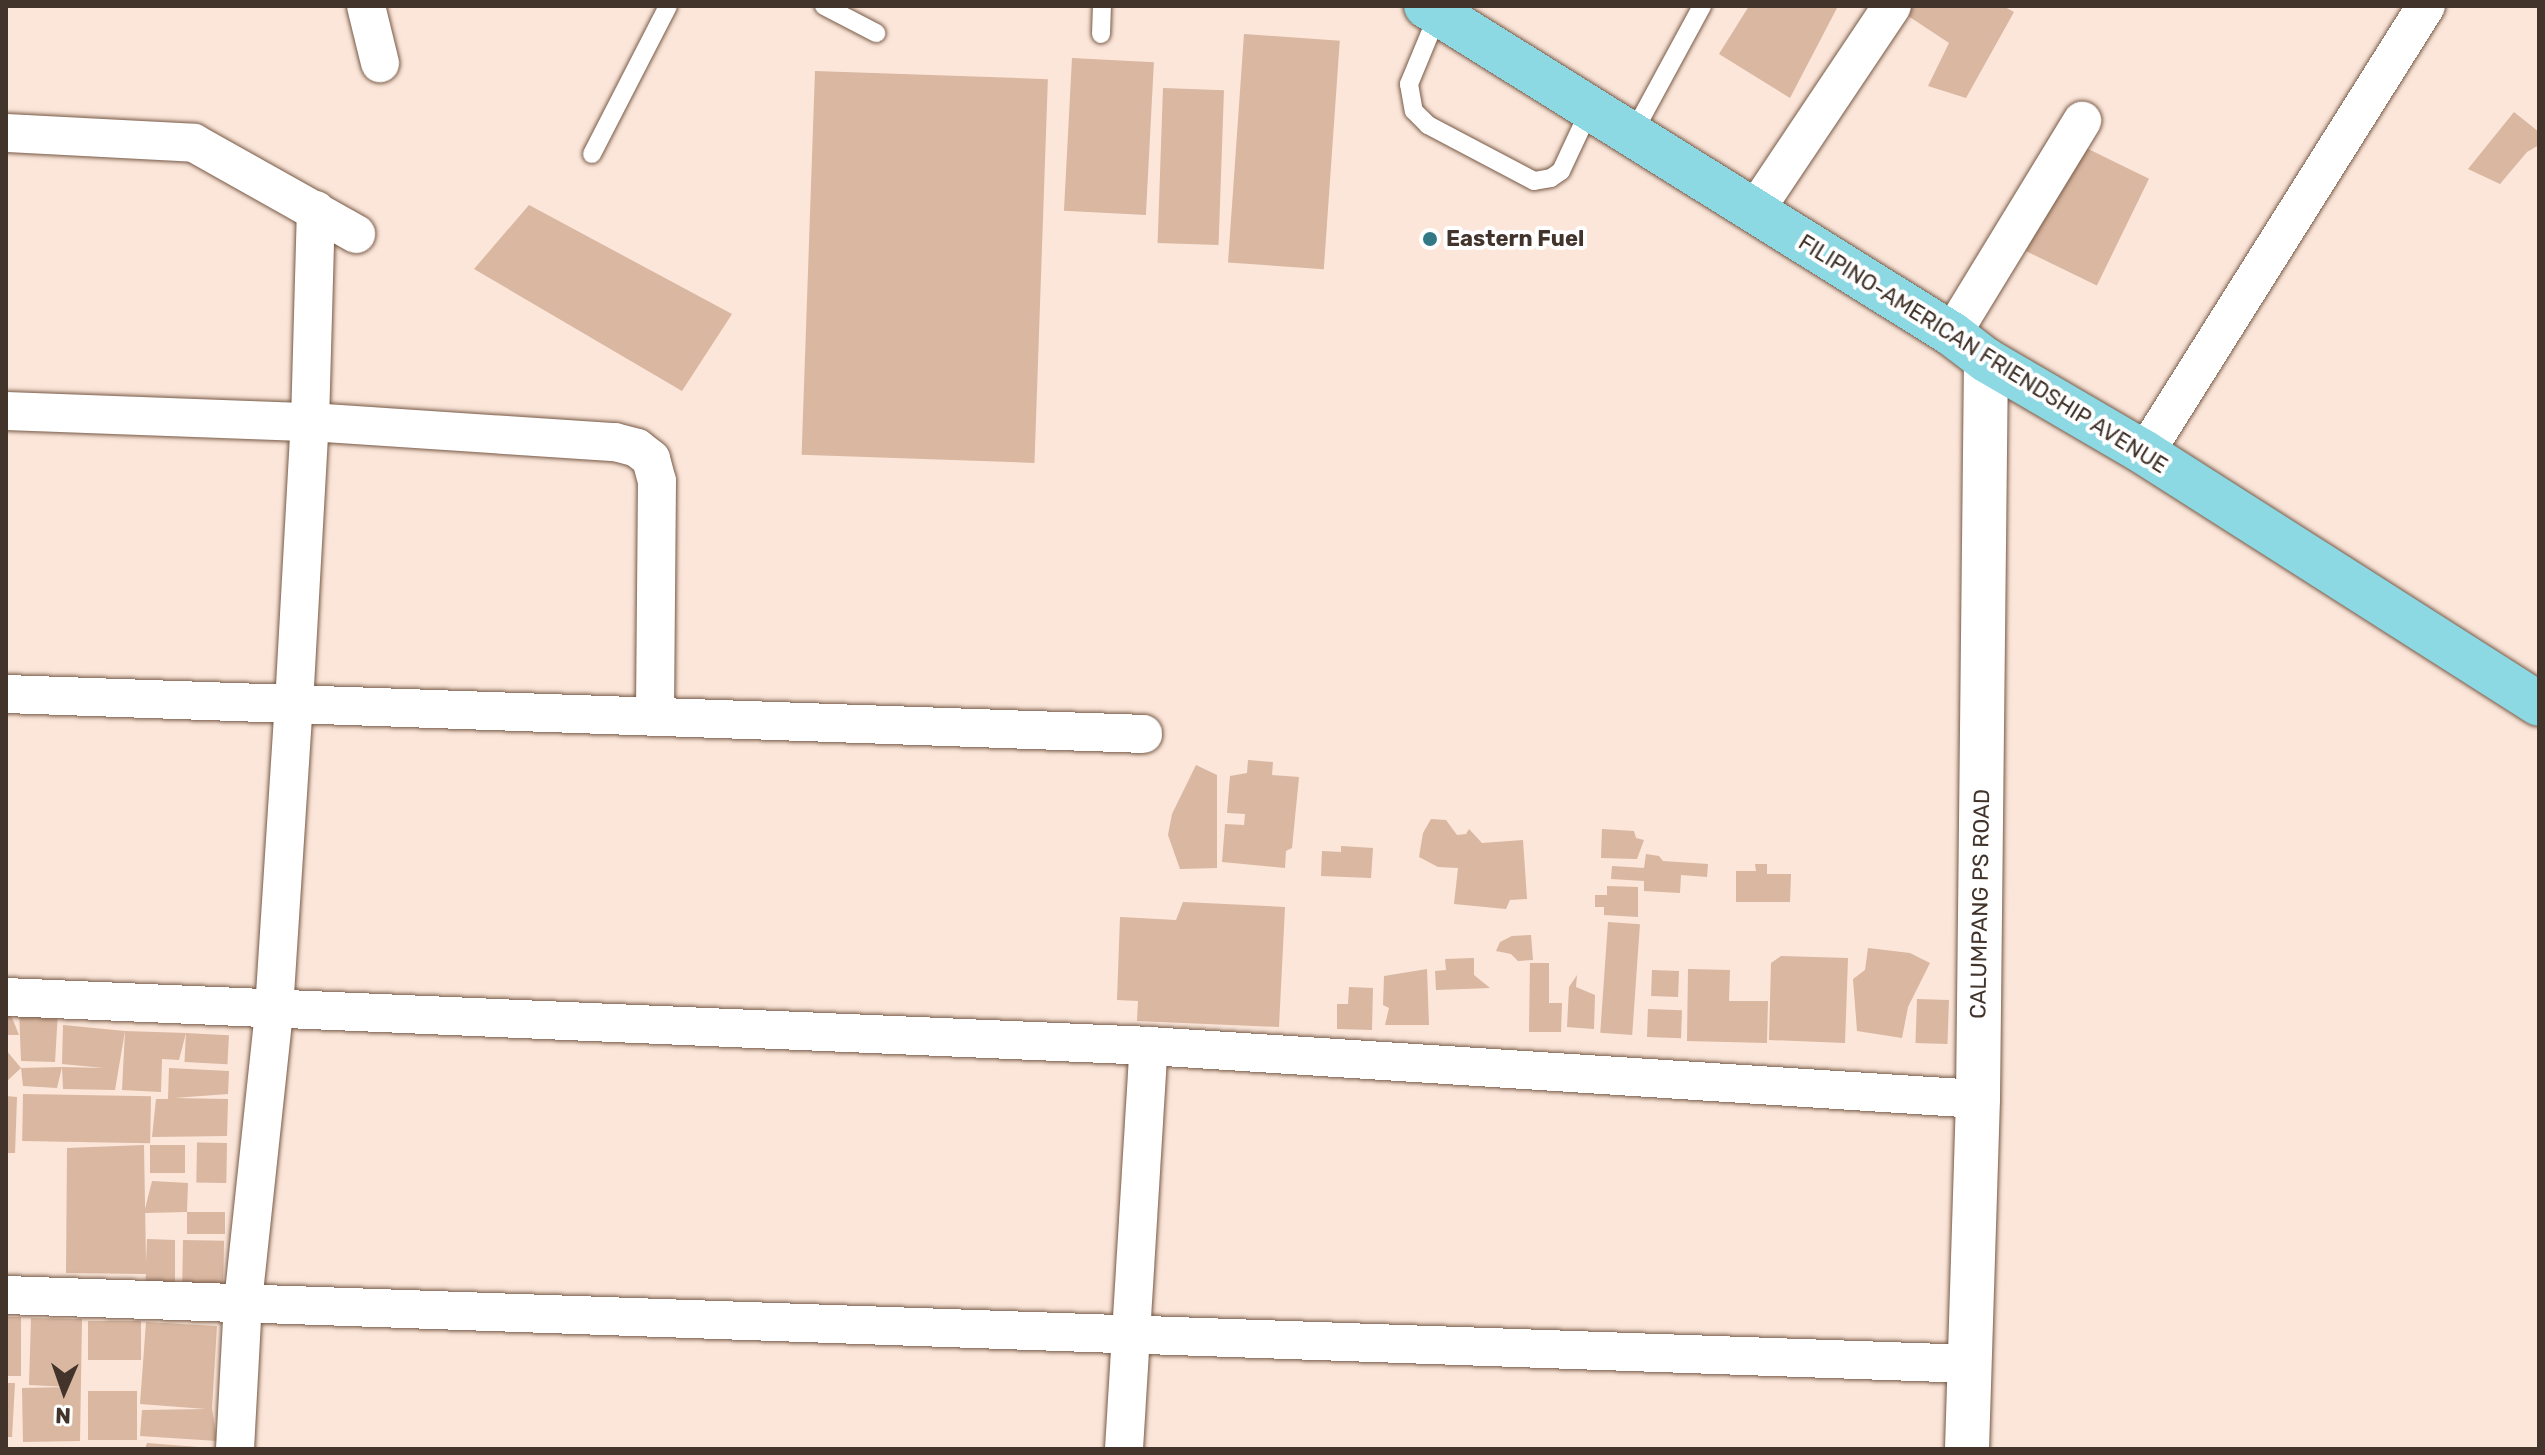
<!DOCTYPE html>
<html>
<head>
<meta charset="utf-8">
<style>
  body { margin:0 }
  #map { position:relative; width:2545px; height:1455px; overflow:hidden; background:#fbe6d9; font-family:Rubik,sans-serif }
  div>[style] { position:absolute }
  .building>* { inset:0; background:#d9b7a1; transform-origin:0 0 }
  .roads { filter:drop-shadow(0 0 2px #775946) drop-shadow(0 0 2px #775946) }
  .service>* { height:18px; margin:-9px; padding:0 9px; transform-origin:9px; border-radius:9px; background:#fff }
  .minor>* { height:38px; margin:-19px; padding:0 19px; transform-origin:19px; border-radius:19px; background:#fff }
  .tertiary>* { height:44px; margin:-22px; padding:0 22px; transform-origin:22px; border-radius:22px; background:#fff }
  .primary>* { height:44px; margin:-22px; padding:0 22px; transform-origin:22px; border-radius:22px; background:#8cd8e3 }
  .dots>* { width:22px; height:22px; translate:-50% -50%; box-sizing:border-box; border:4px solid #fff; border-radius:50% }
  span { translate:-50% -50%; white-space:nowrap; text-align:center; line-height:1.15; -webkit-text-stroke:8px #fff; paint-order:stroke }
  .poi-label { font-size:22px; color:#42342b; font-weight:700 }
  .left { translate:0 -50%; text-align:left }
  .street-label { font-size:22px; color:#42342b }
  .frame { position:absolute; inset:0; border:8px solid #42342b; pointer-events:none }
  .north { position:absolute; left:24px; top:1351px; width:80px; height:80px; -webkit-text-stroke:6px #fff; paint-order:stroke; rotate:182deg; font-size:22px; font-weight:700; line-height:32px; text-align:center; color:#42342b }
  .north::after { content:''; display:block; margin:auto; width:28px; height:36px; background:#42342b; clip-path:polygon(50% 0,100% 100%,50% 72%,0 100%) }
</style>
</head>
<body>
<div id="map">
  <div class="building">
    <i style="clip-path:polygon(1749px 6px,1838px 6px,1790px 98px,1719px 54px)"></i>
    <i style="clip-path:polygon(1893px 6px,2003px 6px,2014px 12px,1966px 98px,1928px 86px,1949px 43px)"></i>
    <i style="left:1244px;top:34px;width:96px;height:229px;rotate:4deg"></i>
    <i style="left:1072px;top:58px;width:82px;height:153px;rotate:3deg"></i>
    <i style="left:815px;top:71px;width:233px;height:384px;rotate:2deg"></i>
    <i style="left:1163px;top:88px;width:61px;height:155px;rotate:2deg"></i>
    <i style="clip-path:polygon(2514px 112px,2539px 132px,2539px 145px,2527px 152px,2500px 184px,2468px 169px)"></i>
    <i style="left:2078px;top:144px;width:79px;height:119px;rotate:26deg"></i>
    <i style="clip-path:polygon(529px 205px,732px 314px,682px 391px,474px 269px)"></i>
    <i style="clip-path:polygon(1248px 760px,1273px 762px,1272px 775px,1299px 777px,1292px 848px,1286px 851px,1285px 868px,1222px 862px,1225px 824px,1244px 825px,1245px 814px,1227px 813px,1230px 776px,1247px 773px)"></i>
    <i style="clip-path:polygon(1196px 765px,1217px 775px,1217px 868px,1180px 869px,1168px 835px,1172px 814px)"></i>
    <i style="clip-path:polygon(1431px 819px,1446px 820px,1457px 835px,1466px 834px,1469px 829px,1482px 843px,1523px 840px,1527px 899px,1510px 900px,1506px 909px,1454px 904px,1458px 868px,1438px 867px,1419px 857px,1423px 833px)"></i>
    <i style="clip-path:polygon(1602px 829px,1634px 831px,1636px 838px,1644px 840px,1637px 859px,1601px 858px)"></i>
    <i style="clip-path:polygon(1341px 846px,1373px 848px,1371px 878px,1321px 876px,1322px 851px,1341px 852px)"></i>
    <i style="clip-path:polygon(1646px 854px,1659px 856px,1663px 861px,1708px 864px,1707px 877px,1681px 875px,1680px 893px,1644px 891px,1644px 881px,1611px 879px,1612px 866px,1644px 868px)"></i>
    <i style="clip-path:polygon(1755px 864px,1767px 864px,1767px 874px,1791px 874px,1790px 902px,1736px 902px,1736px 871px,1756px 871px)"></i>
    <i style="clip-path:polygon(1607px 886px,1638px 887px,1638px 917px,1604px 915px,1604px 907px,1595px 907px,1595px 895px,1607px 895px)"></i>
    <i style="clip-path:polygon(1183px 902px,1285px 907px,1279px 1027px,1137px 1021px,1138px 1001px,1117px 1000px,1120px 917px,1176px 920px)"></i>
    <i style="left:1608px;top:922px;width:32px;height:111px;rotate:4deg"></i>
    <i style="clip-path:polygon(1531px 935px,1533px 960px,1518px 961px,1511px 954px,1496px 951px,1500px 942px,1512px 936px)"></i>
    <i style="clip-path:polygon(1868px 948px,1910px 953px,1930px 963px,1908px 1007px,1902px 1038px,1857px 1031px,1853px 979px,1865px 970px)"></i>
    <i style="clip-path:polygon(1781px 956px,1848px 958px,1845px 1043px,1769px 1040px,1771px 963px)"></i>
    <i style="clip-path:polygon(1474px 958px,1474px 975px,1490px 988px,1436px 990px,1435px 971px,1446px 970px,1445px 959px)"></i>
    <i style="clip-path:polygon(1530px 963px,1549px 963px,1549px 1003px,1562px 1003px,1561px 1032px,1529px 1032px)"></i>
    <i style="clip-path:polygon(1427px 969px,1429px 1025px,1385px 1025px,1389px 1008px,1383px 1005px,1384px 976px)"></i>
    <i style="clip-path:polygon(1688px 969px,1730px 970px,1729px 1001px,1768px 1001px,1767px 1043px,1687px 1041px)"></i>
    <i style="left:1652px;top:970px;width:27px;height:26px;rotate:2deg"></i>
    <i style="clip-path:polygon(1577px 975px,1576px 987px,1595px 995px,1594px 1029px,1567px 1027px,1569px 987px)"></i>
    <i style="clip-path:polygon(1349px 987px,1373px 988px,1372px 1030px,1337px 1029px,1337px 1004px,1348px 1004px)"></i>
    <i style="left:1917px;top:999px;width:32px;height:44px;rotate:2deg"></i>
    <i style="clip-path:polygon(6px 1009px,9px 1010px,19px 1035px,6px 1035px)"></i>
    <i style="clip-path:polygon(19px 1009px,58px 1011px,55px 1062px,21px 1061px)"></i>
    <i style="left:1648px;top:1009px;width:34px;height:28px;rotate:2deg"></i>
    <i style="clip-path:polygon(63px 1025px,125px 1031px,115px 1090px,63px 1089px,62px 1067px,104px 1068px,62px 1064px)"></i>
    <i style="clip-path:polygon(125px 1031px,186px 1033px,179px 1060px,162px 1059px,161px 1092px,122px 1090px)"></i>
    <i style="left:186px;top:1033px;width:43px;height:29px;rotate:3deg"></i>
    <i style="clip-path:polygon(6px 1050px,21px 1068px,6px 1082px)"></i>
    <i style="clip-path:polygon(62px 1067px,57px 1088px,23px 1086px,21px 1068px)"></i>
    <i style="clip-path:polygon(169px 1068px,229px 1071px,228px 1094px,174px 1098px,228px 1099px,227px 1136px,152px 1137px,156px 1099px,168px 1099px)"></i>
    <i style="left:23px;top:1094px;width:128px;height:47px;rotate:1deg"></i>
    <i style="clip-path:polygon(6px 1096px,17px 1097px,15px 1153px,6px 1153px)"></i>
    <i style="left:227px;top:1143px;width:40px;height:30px;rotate:91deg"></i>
    <i style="clip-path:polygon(144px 1145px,146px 1263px,147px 1239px,175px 1240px,175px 1286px,145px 1286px,146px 1274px,66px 1273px,67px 1148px)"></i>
    <i style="left:150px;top:1145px;width:35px;height:28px"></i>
    <i style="clip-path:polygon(152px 1181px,188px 1183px,187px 1212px,144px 1213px)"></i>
    <i style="left:187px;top:1212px;width:38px;height:22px"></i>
    <i style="left:183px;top:1240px;width:41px;height:46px;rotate:1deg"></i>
    <i style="left:6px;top:1317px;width:15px;height:59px"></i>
    <i style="clip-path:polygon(31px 1318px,82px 1319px,80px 1441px,23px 1442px,22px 1388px,69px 1387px,29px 1385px)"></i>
    <i style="left:88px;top:1321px;width:53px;height:39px"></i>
    <i style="clip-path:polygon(146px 1322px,217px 1326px,212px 1408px,217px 1441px,140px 1436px,142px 1410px,206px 1409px,140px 1404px)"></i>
    <i style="clip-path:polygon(6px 1383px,15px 1383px,12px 1437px,6px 1437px)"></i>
    <i style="left:88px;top:1391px;width:49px;height:49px"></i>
    <i style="clip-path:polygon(147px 1443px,198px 1447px,198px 1449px,145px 1449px)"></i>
  </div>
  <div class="roads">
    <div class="service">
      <i style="left:824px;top:6px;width:59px;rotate:27.4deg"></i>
      <i style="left:1438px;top:14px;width:76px;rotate:112.5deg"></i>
      <i style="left:1409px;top:84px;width:27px;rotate:80deg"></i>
      <i style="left:1414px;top:111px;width:20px;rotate:45deg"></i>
      <i style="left:1428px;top:125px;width:120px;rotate:27.8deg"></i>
      <i style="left:1534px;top:181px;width:17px;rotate:-10deg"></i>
      <i style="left:1551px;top:178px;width:12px;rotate:-35deg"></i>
      <i style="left:1561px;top:171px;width:68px;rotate:-64.9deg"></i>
      <i style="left:1101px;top:34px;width:28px;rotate:-88deg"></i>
      <i style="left:1632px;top:135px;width:147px;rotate:-61.5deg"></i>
      <i style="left:592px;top:154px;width:166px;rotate:-62.8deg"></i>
    </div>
    <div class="minor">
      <i style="left:366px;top:6px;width:59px;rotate:76.2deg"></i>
      <i style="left:6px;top:133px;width:188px;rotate:3deg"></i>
      <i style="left:194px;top:143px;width:186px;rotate:29.3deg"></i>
      <i style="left:1754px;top:212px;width:248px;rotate:-56.2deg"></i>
      <i style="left:1952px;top:334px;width:250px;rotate:-58.6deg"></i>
      <i style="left:6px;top:411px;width:304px;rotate:2.1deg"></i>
      <i style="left:310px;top:422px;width:306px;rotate:3.8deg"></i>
      <i style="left:615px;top:442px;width:23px;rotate:15deg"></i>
      <i style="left:637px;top:448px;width:18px;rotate:38deg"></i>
      <i style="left:651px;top:459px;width:23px;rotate:75deg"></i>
      <i style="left:657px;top:481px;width:234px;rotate:90.5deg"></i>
      <i style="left:2145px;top:453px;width:528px;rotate:-57.85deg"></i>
      <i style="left:6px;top:694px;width:1138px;rotate:2.01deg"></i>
      <i style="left:6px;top:997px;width:1144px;rotate:2.45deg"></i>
      <i style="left:1149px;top:1046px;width:831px;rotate:3.66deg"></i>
      <i style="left:6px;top:1295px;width:1966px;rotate:2.01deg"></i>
      <i style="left:235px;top:1449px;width:147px;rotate:-86.9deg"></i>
      <i style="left:243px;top:1302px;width:294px;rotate:-83.9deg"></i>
      <i style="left:274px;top:1010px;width:307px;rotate:-86.3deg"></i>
      <i style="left:294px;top:704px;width:282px;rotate:-86.8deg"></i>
      <i style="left:310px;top:422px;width:212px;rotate:-88.4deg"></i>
      <i style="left:1124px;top:1449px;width:404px;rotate:-86.5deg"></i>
    </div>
    <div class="tertiary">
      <i style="left:1967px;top:1449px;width:350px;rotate:-88.2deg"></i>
      <i style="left:1978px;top:1099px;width:739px;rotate:-89.38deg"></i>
    </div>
    <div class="primary">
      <i style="left:1426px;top:6px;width:620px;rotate:31.95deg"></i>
      <i style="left:1952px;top:334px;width:43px;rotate:37.4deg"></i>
      <i style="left:1986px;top:360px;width:184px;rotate:30.3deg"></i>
      <i style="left:2145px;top:453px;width:467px;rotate:32.5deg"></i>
    </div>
  </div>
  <div class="dots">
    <i style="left:1430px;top:239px;background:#327985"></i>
  </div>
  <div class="poi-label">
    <span class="left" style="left:1446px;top:239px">Eastern Fuel</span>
  </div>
  <div class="street-label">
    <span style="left:1983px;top:354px;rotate:32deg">FILIPINO-AMERICAN FRIENDSHIP AVENUE</span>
    <span style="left:1980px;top:904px;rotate:-89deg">CALUMPANG PS ROAD</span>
  </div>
  <div class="frame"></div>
  <div class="north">N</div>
</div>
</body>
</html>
